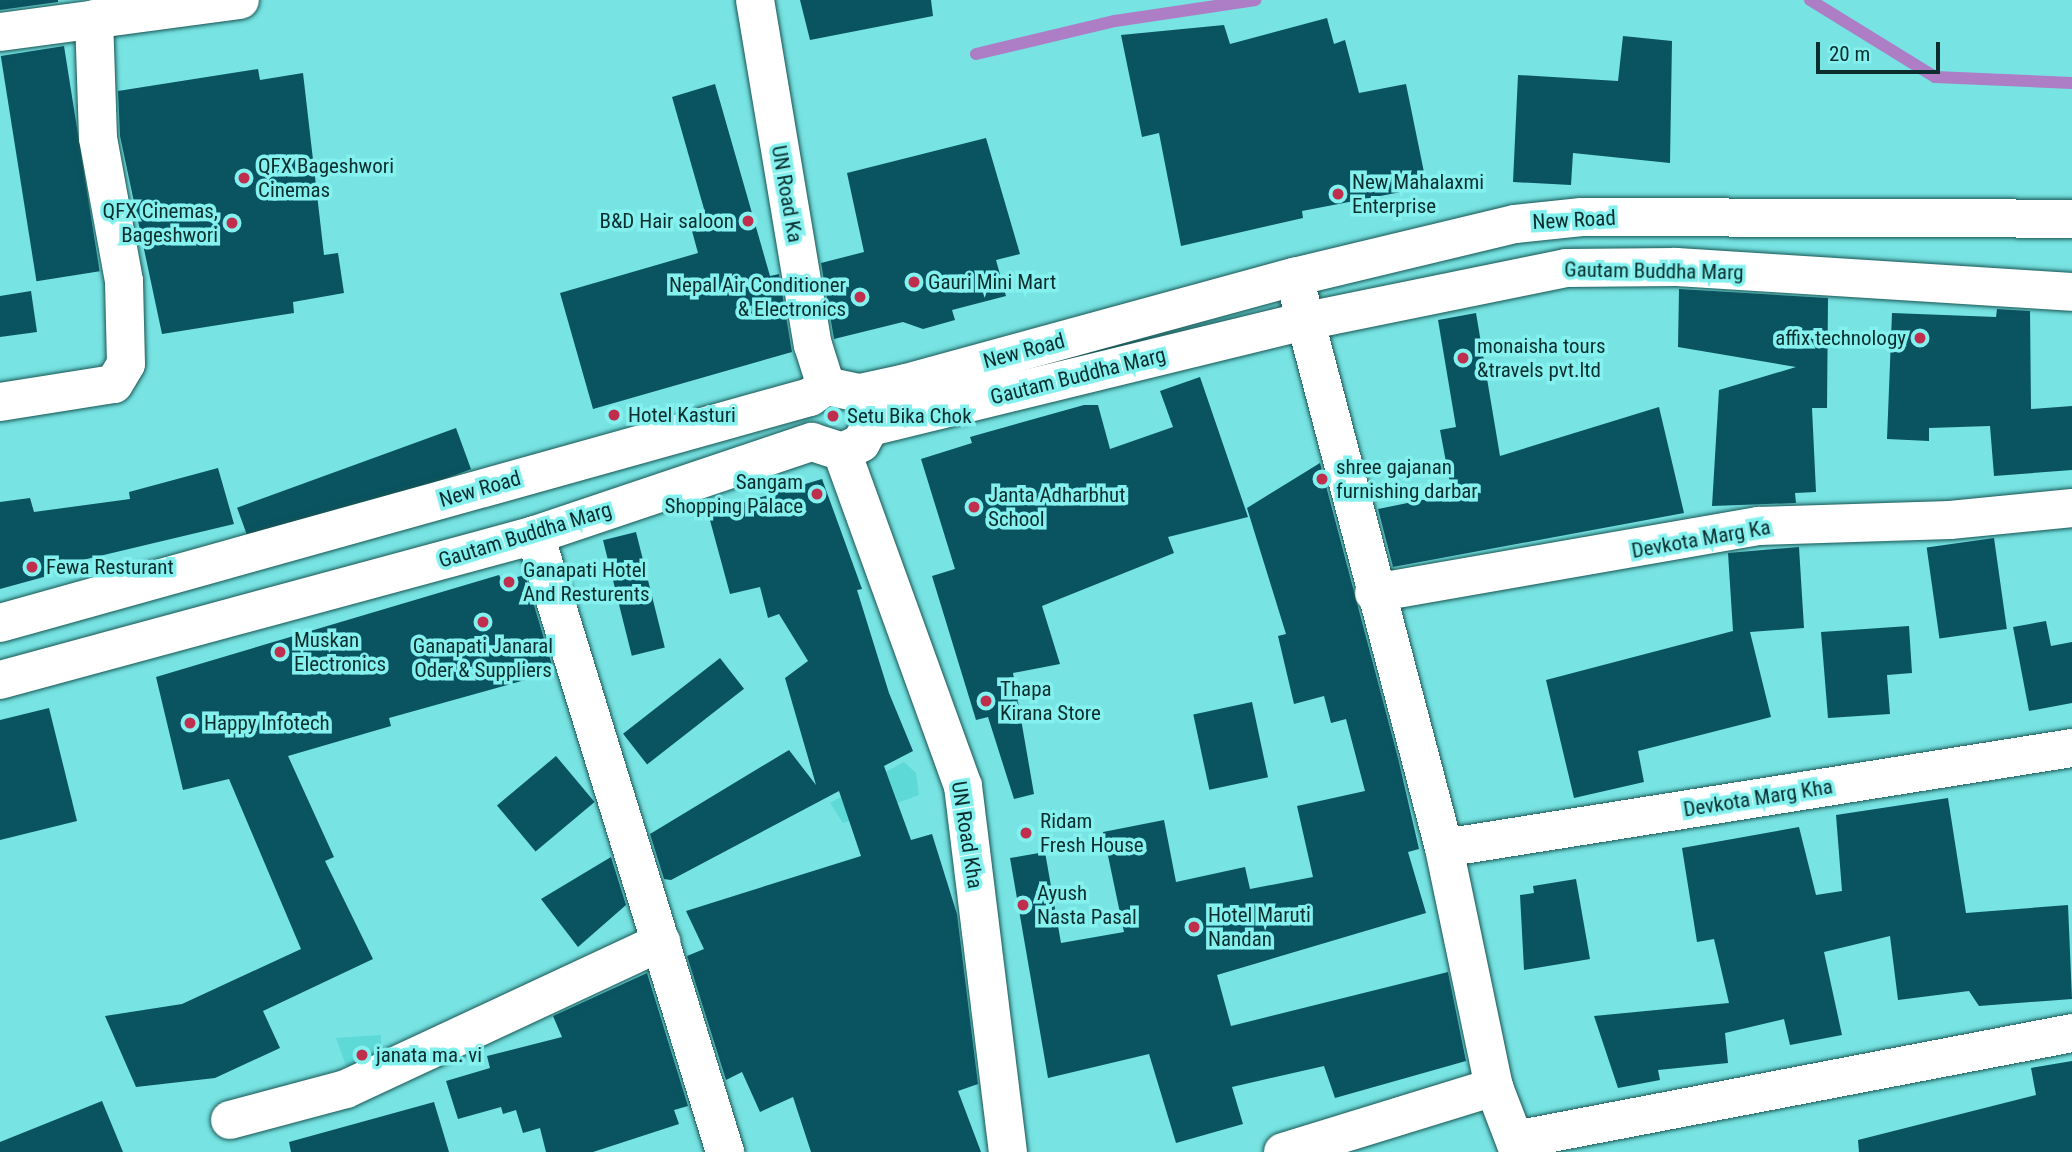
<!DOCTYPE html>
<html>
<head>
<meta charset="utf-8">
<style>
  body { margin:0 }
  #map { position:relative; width:2072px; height:1152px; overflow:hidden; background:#77e3e2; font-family:"Roboto Condensed",sans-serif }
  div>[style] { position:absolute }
  .built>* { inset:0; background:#5dd9d7 }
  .stream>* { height:12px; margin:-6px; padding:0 6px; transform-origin:6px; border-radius:6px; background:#ad7ec5 }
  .building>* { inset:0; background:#0a5361; transform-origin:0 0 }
  .roads { filter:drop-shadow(0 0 2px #185554) drop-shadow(0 0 2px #185554) }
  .minor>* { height:38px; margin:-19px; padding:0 19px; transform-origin:19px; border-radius:19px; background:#fff }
  .tertiary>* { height:38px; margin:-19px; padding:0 19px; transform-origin:19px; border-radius:19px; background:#fff }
  .primary>* { height:38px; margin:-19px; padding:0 19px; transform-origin:19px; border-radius:19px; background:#fff }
  .dots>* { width:19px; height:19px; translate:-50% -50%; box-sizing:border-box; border:4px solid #85f1ef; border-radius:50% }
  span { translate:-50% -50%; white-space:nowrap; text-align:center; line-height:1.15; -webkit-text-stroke:7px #85f1ef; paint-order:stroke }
  .poi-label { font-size:21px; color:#092e2d }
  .left { translate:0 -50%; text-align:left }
  .right { translate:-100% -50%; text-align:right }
  .street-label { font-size:21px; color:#092e2d }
  .scale { position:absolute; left:1816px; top:42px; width:124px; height:32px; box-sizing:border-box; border:4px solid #092e2d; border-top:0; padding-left:9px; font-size:21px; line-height:24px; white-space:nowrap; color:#092e2d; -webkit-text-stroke:5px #85f1ef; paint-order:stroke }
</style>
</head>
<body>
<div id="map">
  <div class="built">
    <i style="clip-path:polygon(904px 762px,916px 773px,919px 795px,843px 823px,830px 803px)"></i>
    <i style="clip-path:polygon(381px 1035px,381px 1072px,353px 1085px,336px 1038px)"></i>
  </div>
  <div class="stream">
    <i style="left:1810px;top:0;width:147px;rotate:31.6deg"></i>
    <i style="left:1935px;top:77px;width:137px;rotate:2.5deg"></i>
    <i style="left:976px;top:54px;width:143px;rotate:-13.4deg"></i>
    <i style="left:1115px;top:21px;width:142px;rotate:-8.5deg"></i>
  </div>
  <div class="building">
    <i style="clip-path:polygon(0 0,58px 0,58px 2px,0 10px)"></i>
    <i style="clip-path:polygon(800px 0,931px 0,933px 16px,810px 40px)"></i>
    <i style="clip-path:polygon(1327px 18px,1334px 44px,1345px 40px,1359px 93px,1406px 84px,1427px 187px,1302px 211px,1303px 218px,1181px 246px,1159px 133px,1142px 137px,1121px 35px,1224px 25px,1230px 44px)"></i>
    <i style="clip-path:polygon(1623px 36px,1672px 41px,1670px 163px,1573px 153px,1571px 185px,1513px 182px,1518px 75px,1618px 81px)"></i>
    <i style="left:64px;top:46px;width:228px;height:64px;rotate:81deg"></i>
    <i style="clip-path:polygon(258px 69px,260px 80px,303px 73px,324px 255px,338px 253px,344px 293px,293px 302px,294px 313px,162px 334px,120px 136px,118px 91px)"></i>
    <i style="clip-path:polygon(715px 84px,770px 276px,779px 274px,792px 352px,593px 409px,560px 293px,698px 253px,689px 220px,706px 216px,672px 97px)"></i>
    <i style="clip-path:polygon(986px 138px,1020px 254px,996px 260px,1006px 296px,952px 310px,955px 320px,923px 329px,903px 322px,834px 339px,821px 263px,864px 252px,847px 173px)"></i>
    <i style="clip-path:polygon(1679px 289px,1828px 298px,1827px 408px,1812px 408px,1816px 492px,1795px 493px,1796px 503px,1712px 506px,1719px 390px,1796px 367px,1678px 347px)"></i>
    <i style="clip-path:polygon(31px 291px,37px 332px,0 337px,0 296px)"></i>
    <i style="clip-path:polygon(1997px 309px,2030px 311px,2031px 409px,2072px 406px,2072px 470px,1994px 476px,1990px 426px,1929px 428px,1929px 441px,1887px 439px,1892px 313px,1996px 317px)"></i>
    <i style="clip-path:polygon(1476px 313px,1500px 456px,1659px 407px,1684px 513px,1393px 567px,1378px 509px,1452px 494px,1440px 430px,1456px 427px,1438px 320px)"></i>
    <i style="clip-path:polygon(1200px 377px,1248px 517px,1168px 537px,1174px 553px,1042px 606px,1060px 664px,1013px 673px,1034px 794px,1014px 799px,988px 717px,976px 720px,932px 576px,955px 569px,921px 459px,972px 443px,970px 437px,1084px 405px,1098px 405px,1110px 449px,1173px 427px,1160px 391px)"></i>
    <i style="left:456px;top:428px;width:44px;height:233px;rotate:70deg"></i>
    <i style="clip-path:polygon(1320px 463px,1398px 758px,1419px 849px,1408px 852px,1426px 913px,1217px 975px,1231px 1026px,1448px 972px,1466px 1061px,1335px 1098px,1324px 1066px,1232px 1087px,1243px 1124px,1176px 1143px,1149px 1054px,1048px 1078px,1010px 858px,1045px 852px,1061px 943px,1124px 932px,1103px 832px,1164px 820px,1176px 882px,1245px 867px,1250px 889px,1313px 877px,1297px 806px,1365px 791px,1346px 719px,1331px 723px,1324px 696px,1294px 704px,1278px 636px,1286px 634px,1247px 508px)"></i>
    <i style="clip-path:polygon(218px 468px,234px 524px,49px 568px,51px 575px,0 589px,0 502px,30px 498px,34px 512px,130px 499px,129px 492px)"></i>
    <i style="clip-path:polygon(822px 479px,862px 589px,857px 590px,889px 693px,913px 751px,884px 766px,911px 840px,932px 834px,957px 914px,978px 1084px,958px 1091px,981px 1152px,811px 1152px,793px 1097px,760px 1112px,742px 1072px,726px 1080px,687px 956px,704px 949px,686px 911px,861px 856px,839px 791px,671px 880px,664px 879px,650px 834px,789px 750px,816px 785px,785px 678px,808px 661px,779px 614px,768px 618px,760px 587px,730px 594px,708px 513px)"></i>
    <i style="left:636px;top:532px;width:119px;height:34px;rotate:76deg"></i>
    <i style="left:1994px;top:538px;width:92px;height:68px;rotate:82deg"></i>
    <i style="clip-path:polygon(1799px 547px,1804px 628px,1750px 632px,1771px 717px,1638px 751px,1644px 782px,1574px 798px,1546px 680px,1733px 631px,1728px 553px)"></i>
    <i style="clip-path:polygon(499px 575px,502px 581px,525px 575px,554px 672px,389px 718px,391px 726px,288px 756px,334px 857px,325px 861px,373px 959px,263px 1011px,280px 1048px,215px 1078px,136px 1087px,105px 1016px,182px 1004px,301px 949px,229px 779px,183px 790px,156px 677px)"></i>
    <i style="clip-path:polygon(2046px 621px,2051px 646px,2072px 642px,2072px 703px,2029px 711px,2013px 627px)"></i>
    <i style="clip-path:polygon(1909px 626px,1912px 673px,1887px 675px,1890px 714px,1828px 718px,1821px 632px)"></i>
    <i style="left:720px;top:658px;width:39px;height:123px;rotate:52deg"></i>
    <i style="left:1252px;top:702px;width:77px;height:60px;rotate:78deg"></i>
    <i style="clip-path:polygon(49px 708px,77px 821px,0 840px,0 720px)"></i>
    <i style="left:556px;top:756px;width:60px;height:77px;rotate:50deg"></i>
    <i style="clip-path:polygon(1948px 798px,1966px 913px,2068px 905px,2072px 999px,1979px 1006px,1969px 991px,1898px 1000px,1890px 936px,1824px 952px,1842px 1035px,1790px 1045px,1784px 1019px,1725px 1033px,1728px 1063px,1658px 1070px,1660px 1080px,1618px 1088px,1594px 1016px,1729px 1003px,1714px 939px,1697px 942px,1682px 848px,1799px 827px,1816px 895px,1842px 891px,1836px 815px)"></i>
    <i style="clip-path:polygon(611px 857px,626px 905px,578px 947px,541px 899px)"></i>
    <i style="clip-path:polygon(1576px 879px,1590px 959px,1524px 970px,1520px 895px,1534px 893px,1533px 886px)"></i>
    <i style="clip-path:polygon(647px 973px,688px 1106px,674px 1110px,679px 1124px,593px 1152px,546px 1152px,540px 1128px,523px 1133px,516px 1110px,503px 1114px,501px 1107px,458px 1119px,446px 1081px,490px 1068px,487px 1056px,562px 1037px,553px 1016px)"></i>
    <i style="clip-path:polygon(2072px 1061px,2072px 1152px,1859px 1152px,1858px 1140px,2036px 1095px,2031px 1068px)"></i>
    <i style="clip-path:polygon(102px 1101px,123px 1152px,0 1152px,0 1142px)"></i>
    <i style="clip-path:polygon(434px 1102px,449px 1152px,291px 1152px,289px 1142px)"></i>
  </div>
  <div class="roads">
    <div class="minor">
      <i style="left:0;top:32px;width:242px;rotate:-7.6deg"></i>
      <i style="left:1294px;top:277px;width:590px;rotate:75.28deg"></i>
      <i style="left:1444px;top:848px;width:244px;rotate:78.2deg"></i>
      <i style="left:1494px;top:1087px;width:70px;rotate:69deg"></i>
      <i style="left:0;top:402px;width:115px;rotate:-9deg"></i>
      <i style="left:114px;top:384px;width:23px;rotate:-59deg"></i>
      <i style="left:126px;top:364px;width:83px;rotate:-91.4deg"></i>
      <i style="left:124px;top:281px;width:145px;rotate:-100.3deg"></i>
      <i style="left:98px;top:138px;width:119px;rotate:-91.9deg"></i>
      <i style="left:535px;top:535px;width:646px;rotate:72.88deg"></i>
      <i style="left:1374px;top:593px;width:390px;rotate:-9.9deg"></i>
      <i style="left:1758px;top:526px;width:192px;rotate:-1.8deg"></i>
      <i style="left:1950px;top:520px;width:123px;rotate:-5.6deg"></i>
      <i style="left:1444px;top:848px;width:636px;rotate:-9.05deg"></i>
      <i style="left:230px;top:1120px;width:120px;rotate:-15deg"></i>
      <i style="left:346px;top:1089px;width:348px;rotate:-25deg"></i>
      <i style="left:1515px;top:1140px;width:567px;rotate:-10.87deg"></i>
      <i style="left:1283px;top:1152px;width:221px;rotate:-17.1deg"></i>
    </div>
    <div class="tertiary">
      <i style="left:755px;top:0;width:350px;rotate:80.5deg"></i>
      <i style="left:813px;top:345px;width:43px;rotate:72.4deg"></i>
      <i style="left:842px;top:452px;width:355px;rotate:70.1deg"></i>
      <i style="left:963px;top:786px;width:369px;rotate:83deg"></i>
    </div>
    <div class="primary">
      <i style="left:812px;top:442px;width:32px;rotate:18deg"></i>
      <i style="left:842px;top:452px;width:21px;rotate:-25deg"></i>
      <i style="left:861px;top:443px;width:18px;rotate:-61deg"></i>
      <i style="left:870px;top:427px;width:449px;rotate:-13.7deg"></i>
      <i style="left:1306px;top:321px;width:265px;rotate:-11.5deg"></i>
      <i style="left:1566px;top:268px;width:110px;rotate:-0.5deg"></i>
      <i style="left:1676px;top:267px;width:397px;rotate:3.6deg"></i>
      <i style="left:0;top:623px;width:841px;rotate:-15.59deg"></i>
      <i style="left:810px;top:397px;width:19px;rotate:-35deg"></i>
      <i style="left:826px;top:386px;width:35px;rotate:12deg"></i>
      <i style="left:860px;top:393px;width:47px;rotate:-12.3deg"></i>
      <i style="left:906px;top:383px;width:402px;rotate:-15.3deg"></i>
      <i style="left:1294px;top:277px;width:227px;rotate:-13.5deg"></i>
      <i style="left:1515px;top:224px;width:67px;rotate:-6deg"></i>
      <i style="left:1582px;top:217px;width:490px;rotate:0.2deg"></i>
      <i style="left:0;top:680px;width:554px;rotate:-15.16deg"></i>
      <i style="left:535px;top:535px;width:292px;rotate:-18.6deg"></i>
    </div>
  </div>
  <div class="dots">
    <i style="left:244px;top:178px;background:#bf2f4d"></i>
    <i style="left:1338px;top:194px;background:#bf2f4d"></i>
    <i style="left:748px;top:221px;background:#bf2f4d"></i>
    <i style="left:232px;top:223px;background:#bf2f4d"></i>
    <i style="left:914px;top:282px;background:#bf2f4d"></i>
    <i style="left:860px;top:297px;background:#bf2f4d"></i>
    <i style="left:1920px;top:338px;background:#bf2f4d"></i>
    <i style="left:1463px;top:358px;background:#bf2f4d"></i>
    <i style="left:614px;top:415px;background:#bf2f4d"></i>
    <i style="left:833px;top:416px;background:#bf2f4d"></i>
    <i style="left:1322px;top:479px;background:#bf2f4d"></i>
    <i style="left:817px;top:494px;background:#bf2f4d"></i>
    <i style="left:974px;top:507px;background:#bf2f4d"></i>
    <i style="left:32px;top:567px;background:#bf2f4d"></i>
    <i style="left:509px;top:582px;background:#bf2f4d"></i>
    <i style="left:483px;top:622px;background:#bf2f4d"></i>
    <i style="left:280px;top:652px;background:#bf2f4d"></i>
    <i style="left:986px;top:701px;background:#bf2f4d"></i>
    <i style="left:190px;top:723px;background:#bf2f4d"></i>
    <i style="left:1026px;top:833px;background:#bf2f4d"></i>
    <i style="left:1023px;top:905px;background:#bf2f4d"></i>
    <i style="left:1194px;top:927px;background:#bf2f4d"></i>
    <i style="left:362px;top:1055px;background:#bf2f4d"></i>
  </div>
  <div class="poi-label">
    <span class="left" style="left:258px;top:178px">QFX Bageshwori<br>Cinemas</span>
    <span class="left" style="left:1352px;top:194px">New Mahalaxmi<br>Enterprise</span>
    <span class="right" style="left:218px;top:223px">QFX Cinemas,<br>Bageshwori</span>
    <span class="right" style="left:734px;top:221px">B&amp;D Hair saloon</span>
    <span class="left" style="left:928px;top:282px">Gauri Mini Mart</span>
    <span class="right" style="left:846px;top:297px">Nepal Air Conditioner<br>&amp; Electronics</span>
    <span class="right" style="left:1906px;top:338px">affix technology</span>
    <span class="left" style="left:1477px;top:358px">monaisha tours<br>&amp;travels pvt.ltd</span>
    <span class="left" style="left:628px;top:415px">Hotel Kasturi</span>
    <span class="left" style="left:847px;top:416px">Setu Bika Chok</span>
    <span class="left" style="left:1336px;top:479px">shree gajanan<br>furnishing darbar</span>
    <span class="right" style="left:803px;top:494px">Sangam<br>Shopping Palace</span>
    <span class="left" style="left:988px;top:507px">Janta Adharbhut<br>School</span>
    <span class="left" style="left:46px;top:567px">Fewa Resturant</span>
    <span class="left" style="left:523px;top:582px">Ganapati Hotel<br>And Resturents</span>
    <span class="left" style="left:294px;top:652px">Muskan<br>Electronics</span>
    <span style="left:483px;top:658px">Ganapati Janaral<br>Oder &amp; Suppliers</span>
    <span class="left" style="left:1000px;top:701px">Thapa<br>Kirana Store</span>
    <span class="left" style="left:204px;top:723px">Happy Infotech</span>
    <span class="left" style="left:1040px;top:833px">Ridam<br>Fresh House</span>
    <span class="left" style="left:1037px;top:905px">Ayush<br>Nasta Pasal</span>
    <span class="left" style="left:1208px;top:927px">Hotel Maruti<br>Nandan</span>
    <span class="left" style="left:376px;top:1055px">janata ma. vi</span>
  </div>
  <div class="street-label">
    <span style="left:787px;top:194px;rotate:80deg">UN Road Ka</span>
    <span style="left:1574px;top:220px;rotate:-3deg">New Road</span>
    <span style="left:1654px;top:271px;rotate:1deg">Gautam Buddha Marg</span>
    <span style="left:1024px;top:351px;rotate:-15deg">New Road</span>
    <span style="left:1078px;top:376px;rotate:-14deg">Gautam Buddha Marg</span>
    <span style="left:480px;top:489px;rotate:-16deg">New Road</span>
    <span style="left:525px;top:535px;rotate:-17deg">Gautam Buddha Marg</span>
    <span style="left:1701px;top:539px;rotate:-10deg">Devkota Marg Ka</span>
    <span style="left:1758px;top:798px;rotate:-9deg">Devkota Marg Kha</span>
    <span style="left:967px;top:835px;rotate:81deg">UN Road Kha</span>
  </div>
  <div class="scale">20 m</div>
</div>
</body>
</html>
